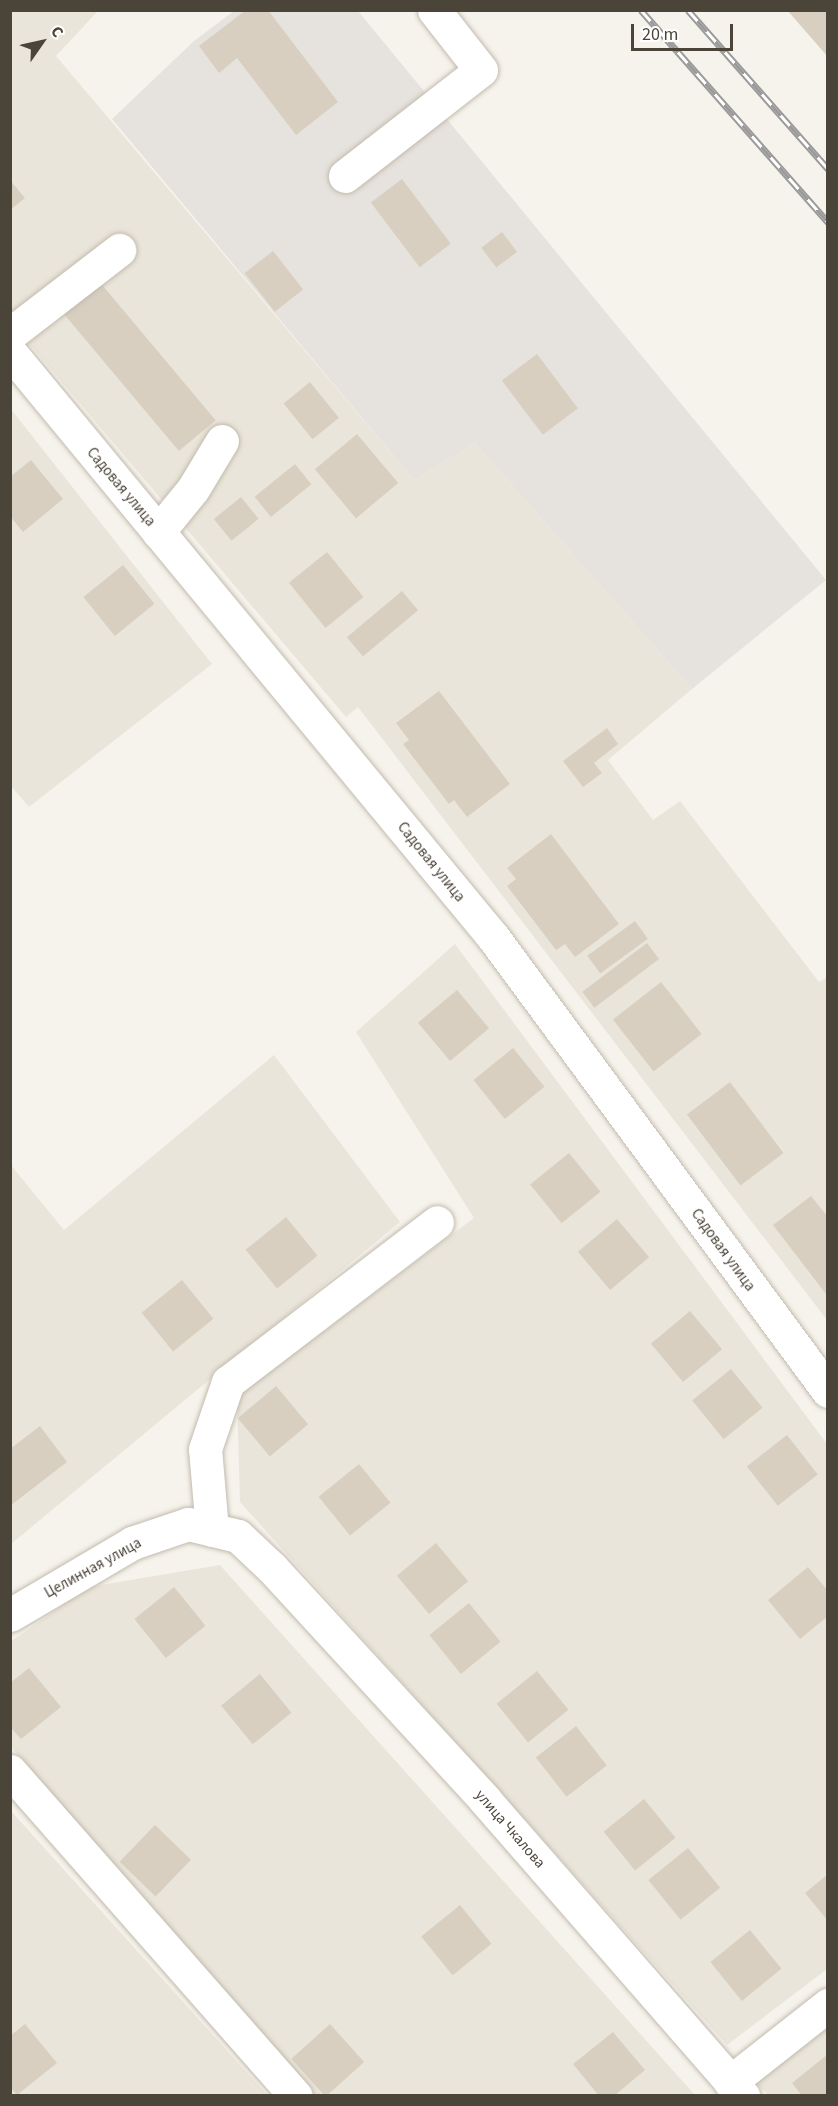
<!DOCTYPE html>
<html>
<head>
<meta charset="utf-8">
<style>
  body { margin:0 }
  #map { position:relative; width:838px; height:2106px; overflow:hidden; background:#f6f3ec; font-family:"Source Sans 3",sans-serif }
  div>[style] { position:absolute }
  .residential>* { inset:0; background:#eae5da }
  .industrial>* { inset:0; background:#e6e2dd }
  .building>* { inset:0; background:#d8cfc1; transform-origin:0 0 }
  .roads { filter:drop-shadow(0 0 2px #c2bbae) drop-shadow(0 0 2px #c2bbae) }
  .minor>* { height:33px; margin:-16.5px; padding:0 16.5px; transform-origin:16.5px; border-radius:16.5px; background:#fff }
  .rail>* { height:7px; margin-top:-3.5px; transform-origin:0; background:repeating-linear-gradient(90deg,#fff 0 14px,#9a9a9a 0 28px); box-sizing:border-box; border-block:2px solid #9a9a9a }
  span { translate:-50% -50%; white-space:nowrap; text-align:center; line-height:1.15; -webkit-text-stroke:4.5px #fff; paint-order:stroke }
  .street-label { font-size:15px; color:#4b4439 }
  .frame { position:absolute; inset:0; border:12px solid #4b4439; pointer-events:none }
  .north { position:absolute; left:12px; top:12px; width:60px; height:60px; -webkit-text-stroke:4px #fff; paint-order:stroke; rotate:56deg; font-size:16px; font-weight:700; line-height:24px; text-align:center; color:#4b4439 }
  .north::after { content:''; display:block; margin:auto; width:21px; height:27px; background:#4b4439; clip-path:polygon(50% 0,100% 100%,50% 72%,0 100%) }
  .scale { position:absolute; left:631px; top:24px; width:102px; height:27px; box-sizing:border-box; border:3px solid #4b4439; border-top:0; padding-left:8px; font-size:18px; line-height:21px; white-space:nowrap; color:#4b4439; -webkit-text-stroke:4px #fff; paint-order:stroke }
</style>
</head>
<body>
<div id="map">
  <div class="residential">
    <i style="clip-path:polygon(10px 11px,98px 11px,56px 56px,414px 480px,475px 443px,692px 689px,608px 760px,653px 820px,680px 801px,819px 982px,827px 977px,827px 1320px,358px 707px,346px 717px,11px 322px)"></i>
    <i style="clip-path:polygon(10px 408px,212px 664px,29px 807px,10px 785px)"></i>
    <i style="clip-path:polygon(455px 944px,827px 1444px,827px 1969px,727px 2045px,240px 1502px,237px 1396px,474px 1218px,356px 1032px)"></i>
    <i style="clip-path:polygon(274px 1055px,400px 1222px,11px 1544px,10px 1164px,64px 1230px)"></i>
    <i style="clip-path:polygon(220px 1565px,695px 2095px,311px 2095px,11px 1747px,10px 1642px,89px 1587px)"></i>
    <i style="clip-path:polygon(11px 1811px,267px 2095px,11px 2095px)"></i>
    <i style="clip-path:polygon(827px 2022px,827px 2095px,768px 2095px,754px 2080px)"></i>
  </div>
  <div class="industrial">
    <i style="clip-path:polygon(234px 11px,358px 11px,826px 580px,692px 689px,475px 443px,414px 480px,112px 119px,194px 41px)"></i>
  </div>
  <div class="building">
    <i style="clip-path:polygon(246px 10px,268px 10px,338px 102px,296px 135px,237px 58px,219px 73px,199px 46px)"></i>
    <i style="clip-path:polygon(787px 10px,828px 10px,828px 57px)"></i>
    <i style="left:402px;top:179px;width:81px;height:39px;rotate:53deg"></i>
    <i style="clip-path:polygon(10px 180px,25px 198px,10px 210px)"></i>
    <i style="left:502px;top:232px;width:25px;height:26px;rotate:53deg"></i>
    <i style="left:273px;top:251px;width:49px;height:36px;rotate:52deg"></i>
    <i style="left:98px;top:280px;width:183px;height:48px;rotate:50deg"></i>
    <i style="left:537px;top:354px;width:68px;height:44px;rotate:53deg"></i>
    <i style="left:310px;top:382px;width:46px;height:34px;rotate:51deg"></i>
    <i style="left:357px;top:434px;width:64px;height:55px;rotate:50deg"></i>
    <i style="clip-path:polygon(31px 460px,63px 499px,23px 532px,10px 516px,10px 477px)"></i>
    <i style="left:295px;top:464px;width:26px;height:52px;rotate:51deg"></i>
    <i style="left:241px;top:497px;width:28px;height:35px;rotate:51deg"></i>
    <i style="left:327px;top:552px;width:58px;height:49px;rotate:51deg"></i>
    <i style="left:123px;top:565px;width:50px;height:51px;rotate:51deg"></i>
    <i style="left:402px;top:591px;width:25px;height:72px;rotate:50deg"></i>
    <i style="clip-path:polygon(439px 691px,510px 784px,467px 817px,454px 800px,449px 804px,403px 744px,409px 740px,396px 723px)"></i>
    <i style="clip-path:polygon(607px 728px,618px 744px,594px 763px,602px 773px,583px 787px,563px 761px)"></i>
    <i style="clip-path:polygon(551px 834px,619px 924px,575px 957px,565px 944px,556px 950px,507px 886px,516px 879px,507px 868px)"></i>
    <i style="left:635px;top:921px;width:22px;height:59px;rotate:54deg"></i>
    <i style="left:647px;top:943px;width:20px;height:81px;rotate:53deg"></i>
    <i style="left:661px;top:982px;width:66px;height:61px;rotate:52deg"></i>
    <i style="left:457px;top:990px;width:50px;height:51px;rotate:50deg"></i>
    <i style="left:513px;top:1048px;width:50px;height:51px;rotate:51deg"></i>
    <i style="left:730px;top:1082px;width:89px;height:54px;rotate:53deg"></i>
    <i style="left:569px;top:1153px;width:50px;height:50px;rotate:51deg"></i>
    <i style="clip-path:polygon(811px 1196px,828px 1217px,826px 1294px,773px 1225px)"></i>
    <i style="left:286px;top:1217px;width:50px;height:52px;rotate:51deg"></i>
    <i style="left:617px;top:1219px;width:50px;height:51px;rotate:50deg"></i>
    <i style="left:182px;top:1280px;width:50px;height:52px;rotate:51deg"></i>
    <i style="left:690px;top:1311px;width:50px;height:51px;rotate:50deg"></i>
    <i style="left:731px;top:1369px;width:50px;height:50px;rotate:51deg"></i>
    <i style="left:276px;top:1386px;width:50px;height:50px;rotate:50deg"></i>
    <i style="clip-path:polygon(40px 1426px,67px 1462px,10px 1506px,10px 1449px)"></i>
    <i style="left:787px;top:1435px;width:50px;height:51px;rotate:52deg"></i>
    <i style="left:359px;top:1464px;width:50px;height:52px;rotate:51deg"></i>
    <i style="left:436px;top:1543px;width:50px;height:51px;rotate:50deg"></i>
    <i style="clip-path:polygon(808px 1567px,828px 1591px,828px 1616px,800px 1639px,768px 1600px)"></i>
    <i style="left:174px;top:1587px;width:50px;height:51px;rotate:51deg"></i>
    <i style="left:469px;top:1603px;width:50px;height:51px;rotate:51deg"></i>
    <i style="clip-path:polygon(29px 1668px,61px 1707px,21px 1739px,10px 1727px,10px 1683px)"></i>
    <i style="left:537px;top:1671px;width:50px;height:52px;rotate:51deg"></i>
    <i style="left:260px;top:1674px;width:50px;height:50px;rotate:51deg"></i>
    <i style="left:576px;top:1726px;width:50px;height:51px;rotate:52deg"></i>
    <i style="left:644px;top:1799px;width:50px;height:52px;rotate:51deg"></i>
    <i style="left:155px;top:1825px;width:50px;height:51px;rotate:44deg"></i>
    <i style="left:688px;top:1848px;width:51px;height:51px;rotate:51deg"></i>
    <i style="clip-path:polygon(828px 1874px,828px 1921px,805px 1893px)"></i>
    <i style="left:460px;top:1905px;width:50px;height:50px;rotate:51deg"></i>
    <i style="left:750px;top:1930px;width:50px;height:51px;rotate:51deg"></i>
    <i style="clip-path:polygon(25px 2024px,57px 2063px,17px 2095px,10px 2087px,10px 2036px)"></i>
    <i style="left:330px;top:2024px;width:51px;height:52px;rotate:48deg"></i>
    <i style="clip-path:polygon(613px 2032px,645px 2070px,614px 2096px,599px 2096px,573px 2064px)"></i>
    <i style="clip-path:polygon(828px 2054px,828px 2096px,802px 2096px,792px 2083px)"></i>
  </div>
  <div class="roads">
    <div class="minor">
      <i style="left:345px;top:176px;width:172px;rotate:-37.9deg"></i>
      <i style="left:481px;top:70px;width:76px;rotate:-128.1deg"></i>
      <i style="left:10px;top:334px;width:138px;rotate:-37.6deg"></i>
      <i style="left:10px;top:352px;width:759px;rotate:50.46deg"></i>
      <i style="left:493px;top:937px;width:564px;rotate:53.58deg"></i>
      <i style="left:158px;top:532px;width:55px;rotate:-50.9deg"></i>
      <i style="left:193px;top:489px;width:56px;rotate:-58.9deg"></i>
      <i style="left:212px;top:1530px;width:81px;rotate:-94.9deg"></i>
      <i style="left:205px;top:1449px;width:71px;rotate:-71.1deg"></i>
      <i style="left:228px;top:1382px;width:263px;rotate:-37.4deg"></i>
      <i style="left:10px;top:1615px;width:142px;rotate:-30.5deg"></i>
      <i style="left:132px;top:1543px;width:59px;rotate:-18.7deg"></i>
      <i style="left:188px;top:1524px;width:51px;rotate:13.5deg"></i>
      <i style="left:238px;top:1536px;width:47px;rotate:43.3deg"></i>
      <i style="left:272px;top:1568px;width:315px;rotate:47.4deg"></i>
      <i style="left:485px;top:1800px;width:393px;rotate:48.9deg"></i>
      <i style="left:10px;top:1771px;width:433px;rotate:48.7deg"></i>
      <i style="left:730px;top:2082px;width:125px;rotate:-38.2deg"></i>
    </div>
  </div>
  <div class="rail">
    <i style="left:641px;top:10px;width:283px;rotate:48.6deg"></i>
    <i style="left:688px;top:10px;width:212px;rotate:48.6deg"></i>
  </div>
  <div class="street-label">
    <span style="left:121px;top:487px;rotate:50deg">Садовая улица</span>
    <span style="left:431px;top:862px;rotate:51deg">Садовая улица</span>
    <span style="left:723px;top:1250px;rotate:54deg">Садовая улица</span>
    <span style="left:93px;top:1568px;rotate:-29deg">Целинная улица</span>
    <span style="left:510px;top:1829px;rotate:49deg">улица Чкалова</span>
  </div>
  <div class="frame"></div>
  <div class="north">С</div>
  <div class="scale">20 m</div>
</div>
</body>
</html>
